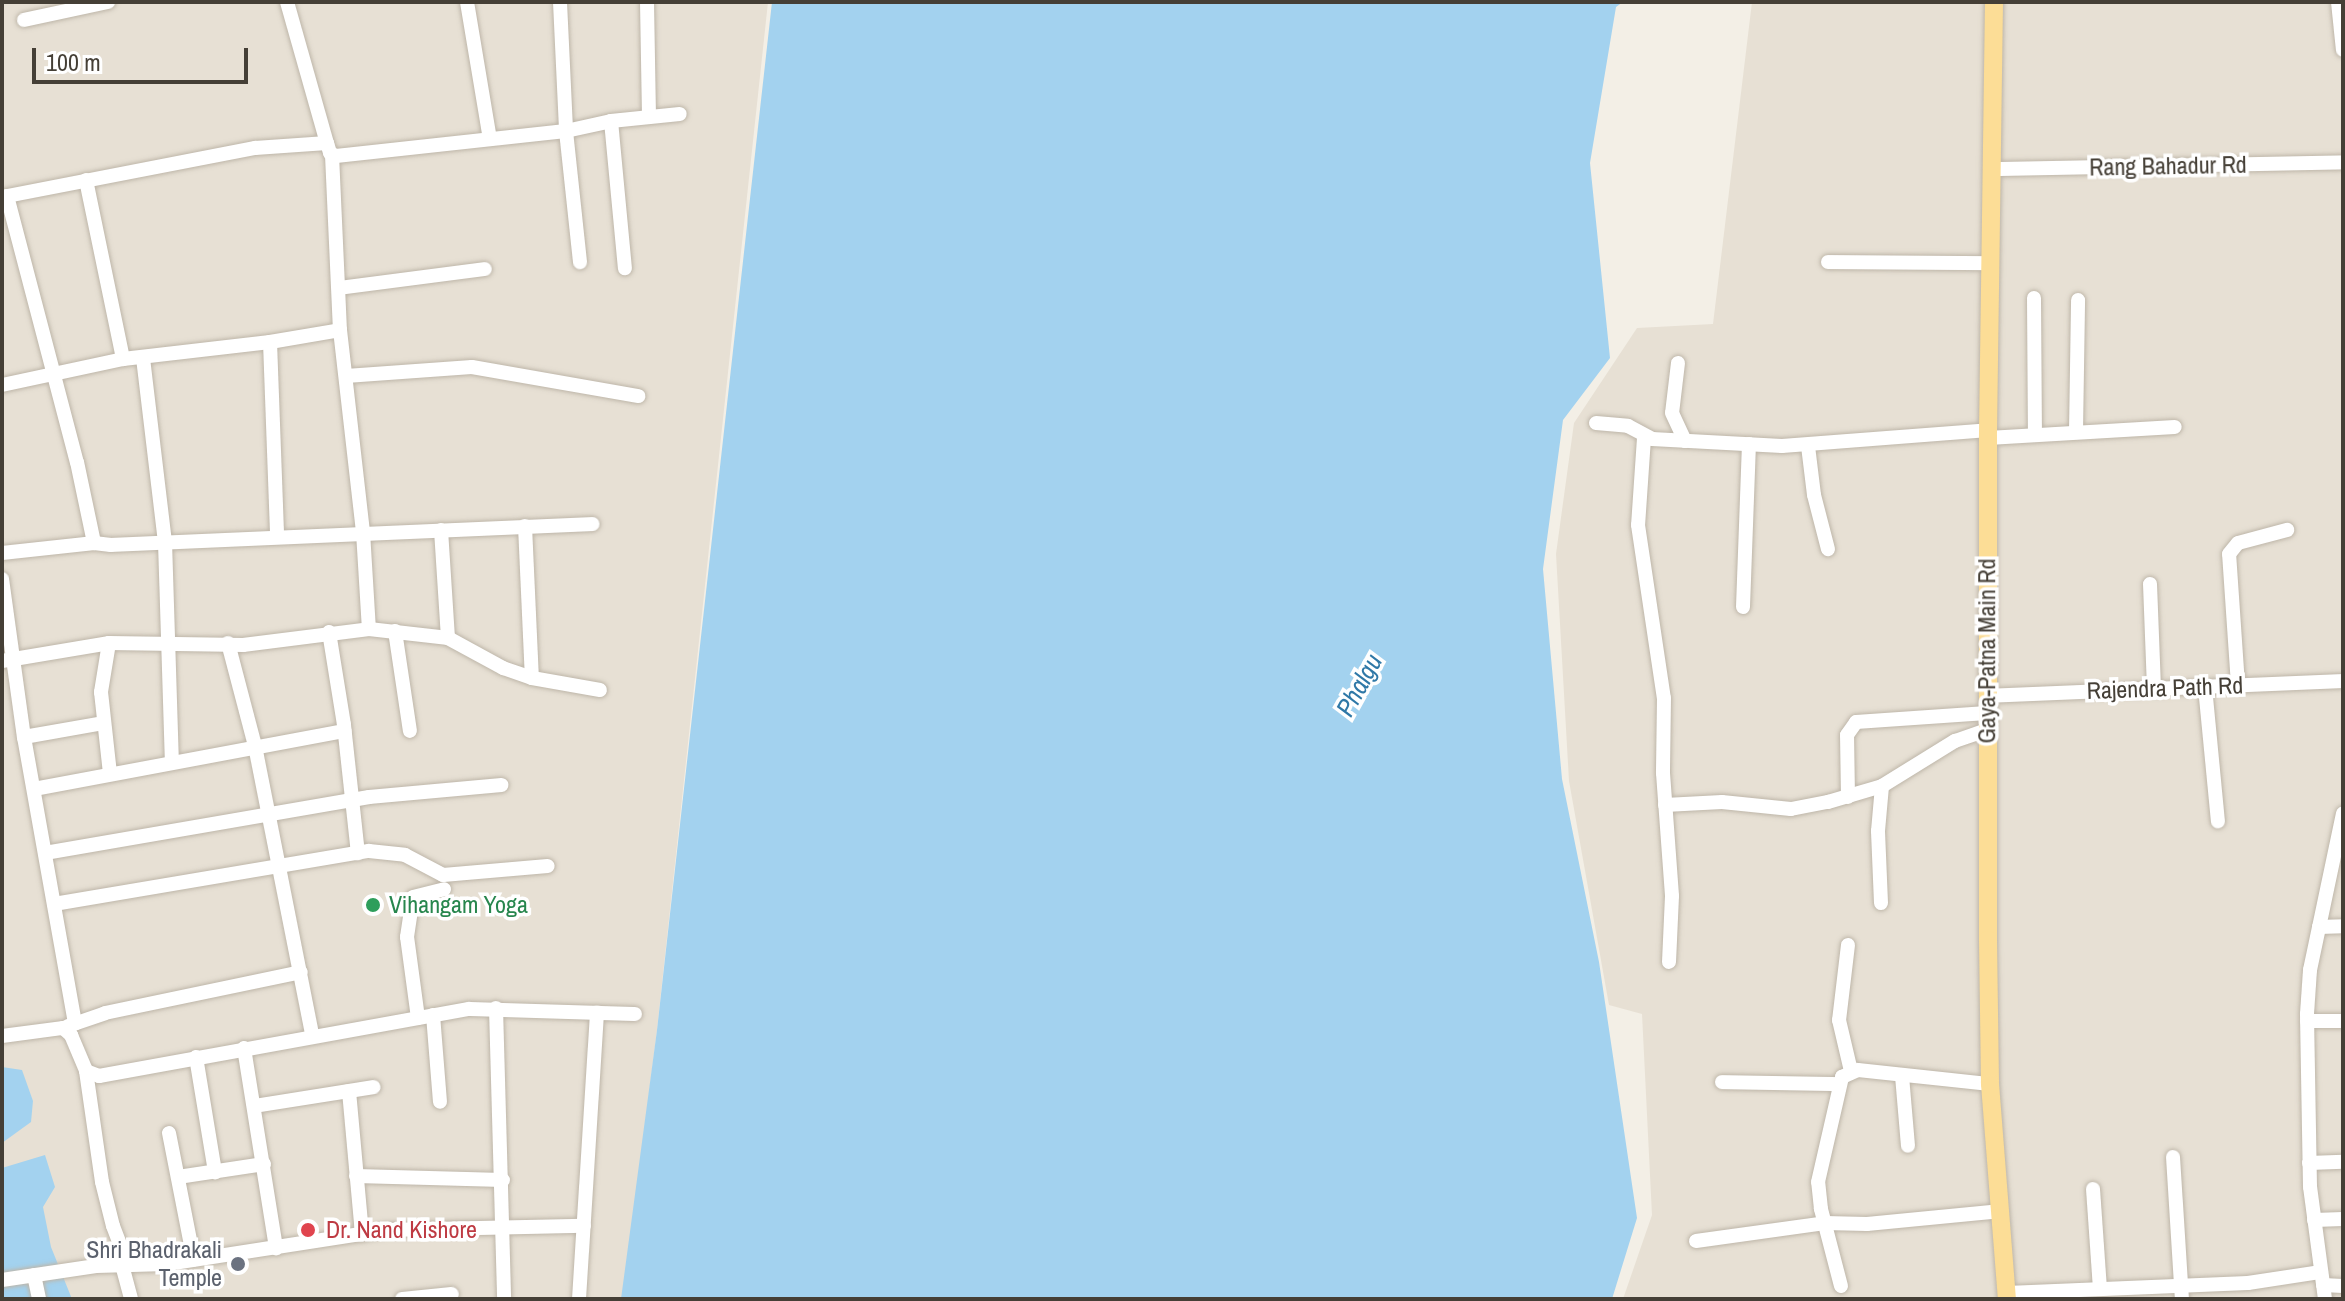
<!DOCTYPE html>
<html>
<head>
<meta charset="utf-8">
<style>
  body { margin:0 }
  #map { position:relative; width:2345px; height:1301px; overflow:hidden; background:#f3efe6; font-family:"Archivo Narrow",sans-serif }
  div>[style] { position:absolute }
  .residential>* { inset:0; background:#e7e0d4 }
  .water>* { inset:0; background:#a3d2ef }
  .roads { filter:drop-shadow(0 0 2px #beb6a9) drop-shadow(0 0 2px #beb6a9) }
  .minor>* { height:14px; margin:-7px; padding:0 7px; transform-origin:7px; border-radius:7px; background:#fff }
  .major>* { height:18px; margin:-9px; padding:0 9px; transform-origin:9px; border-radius:9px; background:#fcdd96 }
  .dots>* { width:22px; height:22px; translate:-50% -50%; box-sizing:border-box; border:4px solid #fff; border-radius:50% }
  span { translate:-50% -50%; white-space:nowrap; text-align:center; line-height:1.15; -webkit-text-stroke:7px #fff; paint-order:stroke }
  .street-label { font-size:24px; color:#453f36 }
  .leisure-label { font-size:24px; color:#27864d }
  .left { translate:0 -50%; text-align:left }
  .health-label { font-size:24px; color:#be3a42 }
  .worship-label { font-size:24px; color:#5b616d }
  .right { translate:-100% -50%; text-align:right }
  .water-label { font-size:26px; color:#2f78a7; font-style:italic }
  .frame { position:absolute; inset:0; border:4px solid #453f36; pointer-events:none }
  .scale { position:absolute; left:32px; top:48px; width:216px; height:36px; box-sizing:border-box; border:4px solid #453f36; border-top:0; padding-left:10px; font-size:24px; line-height:28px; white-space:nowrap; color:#453f36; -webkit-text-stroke:6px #fff; paint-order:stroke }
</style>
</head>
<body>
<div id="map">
  <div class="residential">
    <i style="clip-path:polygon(2px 2px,768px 2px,657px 1030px,623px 1299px,2px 1299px)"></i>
    <i style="clip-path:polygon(1752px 2px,2343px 2px,2343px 1299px,1623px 1299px,1652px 1215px,1642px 1014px,1609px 1005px,1569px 781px,1556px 554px,1574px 423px,1637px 328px,1713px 324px)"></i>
  </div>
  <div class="water">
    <i style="clip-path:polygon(772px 2px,1623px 2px,1616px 7px,1590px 163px,1610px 358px,1563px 420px,1543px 569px,1562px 779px,1599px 962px,1637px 1218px,1612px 1299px,621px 1299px,657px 1030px)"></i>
    <i style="clip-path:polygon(2px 1067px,22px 1070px,33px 1101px,31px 1122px,2px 1143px)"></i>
    <i style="clip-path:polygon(45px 1155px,55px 1187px,43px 1207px,51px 1247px,72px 1299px,2px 1299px,2px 1168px)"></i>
  </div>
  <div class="roads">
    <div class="minor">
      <i style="left:287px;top:2px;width:147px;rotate:74.2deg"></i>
      <i style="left:467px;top:2px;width:139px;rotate:80.5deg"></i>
      <i style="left:560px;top:2px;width:129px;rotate:87.3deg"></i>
      <i style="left:566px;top:131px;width:132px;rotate:83.9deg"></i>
      <i style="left:647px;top:2px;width:115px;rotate:89deg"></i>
      <i style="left:2338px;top:2px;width:48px;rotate:84.1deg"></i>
      <i style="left:24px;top:20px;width:86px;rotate:-12.1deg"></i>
      <i style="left:611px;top:121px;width:148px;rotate:84.6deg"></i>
      <i style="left:332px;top:155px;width:175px;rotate:87.4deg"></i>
      <i style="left:340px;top:330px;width:203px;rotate:83.5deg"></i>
      <i style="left:363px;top:532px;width:97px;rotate:86.5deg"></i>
      <i style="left:369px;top:629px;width:80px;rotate:6.5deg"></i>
      <i style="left:448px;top:638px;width:63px;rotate:28.6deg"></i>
      <i style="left:503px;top:668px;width:31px;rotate:19deg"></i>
      <i style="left:532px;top:678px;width:69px;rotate:10deg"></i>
      <i style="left:1994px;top:169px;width:349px;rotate:-1.1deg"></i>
      <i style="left:86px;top:180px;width:183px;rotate:78.3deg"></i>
      <i style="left:7px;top:196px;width:275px;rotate:75.3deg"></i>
      <i style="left:77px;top:462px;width:83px;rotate:78.1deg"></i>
      <i style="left:2px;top:197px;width:258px;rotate:-11deg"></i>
      <i style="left:255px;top:148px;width:72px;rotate:-4deg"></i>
      <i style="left:327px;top:143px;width:10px;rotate:73deg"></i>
      <i style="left:330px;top:153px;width:7px;rotate:27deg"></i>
      <i style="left:336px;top:156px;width:231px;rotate:-6.2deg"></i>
      <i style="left:566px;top:131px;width:46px;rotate:-12.5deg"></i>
      <i style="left:611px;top:121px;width:69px;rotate:-5.8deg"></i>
      <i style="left:1828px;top:262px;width:163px;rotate:0.4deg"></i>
      <i style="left:339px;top:288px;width:147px;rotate:-7.4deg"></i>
      <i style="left:2034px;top:298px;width:136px;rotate:89.6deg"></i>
      <i style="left:270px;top:342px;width:195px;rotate:87.9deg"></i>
      <i style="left:143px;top:358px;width:185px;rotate:83.2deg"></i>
      <i style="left:165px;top:542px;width:220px;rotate:88.2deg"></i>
      <i style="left:1678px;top:363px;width:50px;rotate:96.8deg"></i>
      <i style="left:1672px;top:413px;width:31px;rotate:65deg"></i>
      <i style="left:346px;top:376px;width:126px;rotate:-4.1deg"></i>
      <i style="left:472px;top:367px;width:169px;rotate:9.9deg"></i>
      <i style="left:2px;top:385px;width:124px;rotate:-12.1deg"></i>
      <i style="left:123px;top:359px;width:148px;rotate:-6.6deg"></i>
      <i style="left:270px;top:342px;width:71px;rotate:-9.7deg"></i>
      <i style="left:1596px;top:423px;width:32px;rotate:5deg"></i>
      <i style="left:1628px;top:426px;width:27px;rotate:28deg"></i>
      <i style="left:1652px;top:439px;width:130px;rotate:3.1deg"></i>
      <i style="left:1782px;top:446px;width:207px;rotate:-4.4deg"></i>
      <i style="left:2076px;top:432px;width:132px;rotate:-89.1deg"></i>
      <i style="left:1644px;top:438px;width:87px;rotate:93.9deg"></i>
      <i style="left:1638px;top:525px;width:175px;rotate:81.5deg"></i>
      <i style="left:1664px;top:698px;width:75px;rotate:90.8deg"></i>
      <i style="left:1663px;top:773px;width:123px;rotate:85.8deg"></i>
      <i style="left:1672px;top:896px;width:66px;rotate:92.6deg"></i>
      <i style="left:1988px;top:438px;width:187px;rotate:-3.4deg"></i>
      <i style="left:1808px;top:446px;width:49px;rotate:83deg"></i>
      <i style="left:1814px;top:495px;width:56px;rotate:75.5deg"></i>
      <i style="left:525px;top:526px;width:152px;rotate:87.4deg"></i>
      <i style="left:441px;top:530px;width:108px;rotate:86.3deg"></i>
      <i style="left:2px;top:553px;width:93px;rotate:-6.2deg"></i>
      <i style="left:94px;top:543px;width:17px;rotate:7deg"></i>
      <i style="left:111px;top:545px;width:482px;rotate:-2.5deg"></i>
      <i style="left:2px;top:579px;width:160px;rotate:82.1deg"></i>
      <i style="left:24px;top:737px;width:291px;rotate:79.9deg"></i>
      <i style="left:2150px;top:584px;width:104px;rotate:87.8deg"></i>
      <i style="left:1743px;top:607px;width:163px;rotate:-87.9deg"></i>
      <i style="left:395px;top:631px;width:101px;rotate:81.5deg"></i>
      <i style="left:329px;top:632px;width:94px;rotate:80.8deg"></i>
      <i style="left:344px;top:725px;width:129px;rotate:83.8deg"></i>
      <i style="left:109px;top:643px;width:50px;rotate:99.3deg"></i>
      <i style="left:101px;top:692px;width:82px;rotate:83.7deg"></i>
      <i style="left:228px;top:643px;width:106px;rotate:75.3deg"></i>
      <i style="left:255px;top:746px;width:295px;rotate:78.8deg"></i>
      <i style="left:2px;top:661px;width:109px;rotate:-9.5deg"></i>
      <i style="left:109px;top:643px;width:134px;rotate:0.9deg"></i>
      <i style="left:243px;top:645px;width:127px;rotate:-7.2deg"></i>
      <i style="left:2238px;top:685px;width:131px;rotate:-93.9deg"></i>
      <i style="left:2229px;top:554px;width:14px;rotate:-51deg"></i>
      <i style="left:2238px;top:543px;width:51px;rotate:-14.9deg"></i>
      <i style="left:2205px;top:687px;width:135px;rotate:84.5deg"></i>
      <i style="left:1986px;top:696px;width:357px;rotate:-2.4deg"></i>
      <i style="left:24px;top:737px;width:80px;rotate:-10deg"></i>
      <i style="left:34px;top:789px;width:316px;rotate:-10.6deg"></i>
      <i style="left:1848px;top:797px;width:62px;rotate:-90.9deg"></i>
      <i style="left:1847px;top:735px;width:16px;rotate:-55deg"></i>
      <i style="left:1856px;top:722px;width:131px;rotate:-3.9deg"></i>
      <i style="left:1665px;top:805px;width:57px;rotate:-3deg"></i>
      <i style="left:1722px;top:802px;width:69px;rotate:5.8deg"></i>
      <i style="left:1791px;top:809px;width:38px;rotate:-11deg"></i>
      <i style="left:1828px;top:802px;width:56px;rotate:-16.5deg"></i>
      <i style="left:1882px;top:786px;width:86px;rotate:-31.7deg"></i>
      <i style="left:1955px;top:741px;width:34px;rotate:-19deg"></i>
      <i style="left:45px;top:853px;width:329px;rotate:-9.8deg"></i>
      <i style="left:369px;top:797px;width:133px;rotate:-5.2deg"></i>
      <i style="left:1881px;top:903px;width:72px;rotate:-92.4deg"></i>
      <i style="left:1878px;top:831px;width:45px;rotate:-84.9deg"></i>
      <i style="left:54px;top:904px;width:319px;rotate:-9.6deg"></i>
      <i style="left:369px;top:851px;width:36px;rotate:6deg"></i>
      <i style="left:405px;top:855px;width:43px;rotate:27.8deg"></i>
      <i style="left:443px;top:875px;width:105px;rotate:-4.9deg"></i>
      <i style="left:2319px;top:927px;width:24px;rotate:-2deg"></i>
      <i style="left:1848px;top:945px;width:76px;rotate:96.8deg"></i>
      <i style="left:1839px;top:1020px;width:52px;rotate:76.8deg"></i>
      <i style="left:496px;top:1008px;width:291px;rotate:88.4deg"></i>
      <i style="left:433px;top:1015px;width:87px;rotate:85.4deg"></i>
      <i style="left:418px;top:1018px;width:82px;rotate:-97.7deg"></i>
      <i style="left:407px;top:937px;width:40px;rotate:-81.5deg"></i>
      <i style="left:413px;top:897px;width:32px;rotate:-14deg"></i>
      <i style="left:2307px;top:1021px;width:36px"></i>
      <i style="left:68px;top:1026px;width:39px;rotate:-19deg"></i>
      <i style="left:105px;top:1013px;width:200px;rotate:-11.8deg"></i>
      <i style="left:2px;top:1036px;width:62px;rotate:-7.5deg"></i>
      <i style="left:63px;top:1028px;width:11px;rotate:41deg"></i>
      <i style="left:71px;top:1035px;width:39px;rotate:67deg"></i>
      <i style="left:86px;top:1071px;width:14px;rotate:21deg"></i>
      <i style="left:99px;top:1076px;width:376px;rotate:-10.3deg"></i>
      <i style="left:469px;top:1009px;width:166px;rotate:1.7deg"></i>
      <i style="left:244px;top:1048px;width:203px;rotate:80.9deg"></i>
      <i style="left:196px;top:1057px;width:117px;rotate:80.6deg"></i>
      <i style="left:86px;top:1071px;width:112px;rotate:81.8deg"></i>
      <i style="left:102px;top:1182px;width:45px;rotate:76deg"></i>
      <i style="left:113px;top:1226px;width:42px;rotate:69deg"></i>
      <i style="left:1902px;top:1076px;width:70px;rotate:85.1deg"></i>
      <i style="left:1722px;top:1082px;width:117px;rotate:1deg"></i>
      <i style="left:349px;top:1091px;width:144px;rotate:84.8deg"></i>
      <i style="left:254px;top:1106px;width:121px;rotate:-9deg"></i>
      <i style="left:169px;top:1133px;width:129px;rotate:78.9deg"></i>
      <i style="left:2173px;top:1157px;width:142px;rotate:86.4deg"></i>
      <i style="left:2309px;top:1163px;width:34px;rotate:-2deg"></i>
      <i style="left:356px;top:1176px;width:147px;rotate:1.6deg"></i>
      <i style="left:178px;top:1177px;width:87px;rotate:-8.6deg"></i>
      <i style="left:2093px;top:1189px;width:99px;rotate:86deg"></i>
      <i style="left:2314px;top:1220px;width:29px;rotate:-2deg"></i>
      <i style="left:1696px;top:1241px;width:130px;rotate:-7.9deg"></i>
      <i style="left:1825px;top:1223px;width:42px;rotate:1.4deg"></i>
      <i style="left:1867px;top:1224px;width:135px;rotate:-5.5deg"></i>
      <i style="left:122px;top:1265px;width:35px;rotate:75deg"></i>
      <i style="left:34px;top:1275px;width:25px;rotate:78deg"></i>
      <i style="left:2px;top:1280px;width:95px;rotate:-8.5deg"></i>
      <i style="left:96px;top:1266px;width:71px;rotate:-1.6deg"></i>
      <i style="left:167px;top:1264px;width:222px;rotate:-8.8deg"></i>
      <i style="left:386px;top:1230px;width:198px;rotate:-1.2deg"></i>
      <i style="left:2323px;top:1285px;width:20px;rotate:3deg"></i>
      <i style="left:1841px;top:1286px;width:80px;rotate:-104.6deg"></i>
      <i style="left:1821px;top:1209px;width:27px;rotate:-96deg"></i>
      <i style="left:1818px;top:1182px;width:108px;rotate:-77.1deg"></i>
      <i style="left:1842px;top:1077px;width:17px;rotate:-24deg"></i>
      <i style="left:1858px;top:1070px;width:133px;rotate:6.1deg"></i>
      <i style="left:2007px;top:1293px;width:241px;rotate:-2.4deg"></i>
      <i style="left:2248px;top:1283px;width:74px;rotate:-8.6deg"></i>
      <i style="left:402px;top:1299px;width:50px;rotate:-5.7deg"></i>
      <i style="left:579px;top:1299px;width:287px;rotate:-86.4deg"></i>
      <i style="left:2325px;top:1299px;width:113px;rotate:-97.6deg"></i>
      <i style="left:2310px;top:1187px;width:173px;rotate:-91deg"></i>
      <i style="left:2307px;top:1014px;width:44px;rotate:-86.1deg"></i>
      <i style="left:2310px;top:970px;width:160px;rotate:-78.1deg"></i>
    </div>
    <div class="major">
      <i style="left:1994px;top:2px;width:436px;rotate:90.8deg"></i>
      <i style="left:1988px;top:438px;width:502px;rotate:90deg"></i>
      <i style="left:1988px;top:940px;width:144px;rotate:89.2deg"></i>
      <i style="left:1990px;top:1084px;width:216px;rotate:85.5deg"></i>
    </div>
  </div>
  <div class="dots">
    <i style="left:373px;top:905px;background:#2e9e5b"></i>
    <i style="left:308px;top:1230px;background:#e0444e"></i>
    <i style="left:238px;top:1264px;background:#6b7280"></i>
  </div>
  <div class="street-label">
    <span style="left:2168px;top:166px;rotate:-1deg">Rang Bahadur Rd</span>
    <span style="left:1987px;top:651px;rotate:-90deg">Gaya-Patna Main Rd</span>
    <span style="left:2165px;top:688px;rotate:-2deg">Rajendra Path Rd</span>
  </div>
  <div class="leisure-label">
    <span class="left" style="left:389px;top:905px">Vihangam Yoga</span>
  </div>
  <div class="health-label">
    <span class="left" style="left:326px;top:1230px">Dr. Nand Kishore</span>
  </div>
  <div class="worship-label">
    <span class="right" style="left:222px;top:1264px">Shri Bhadrakali<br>Temple</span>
  </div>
  <div class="water-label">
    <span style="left:1359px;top:685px;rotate:-61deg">Phalgu</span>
  </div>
  <div class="frame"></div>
  <div class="scale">100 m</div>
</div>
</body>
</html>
